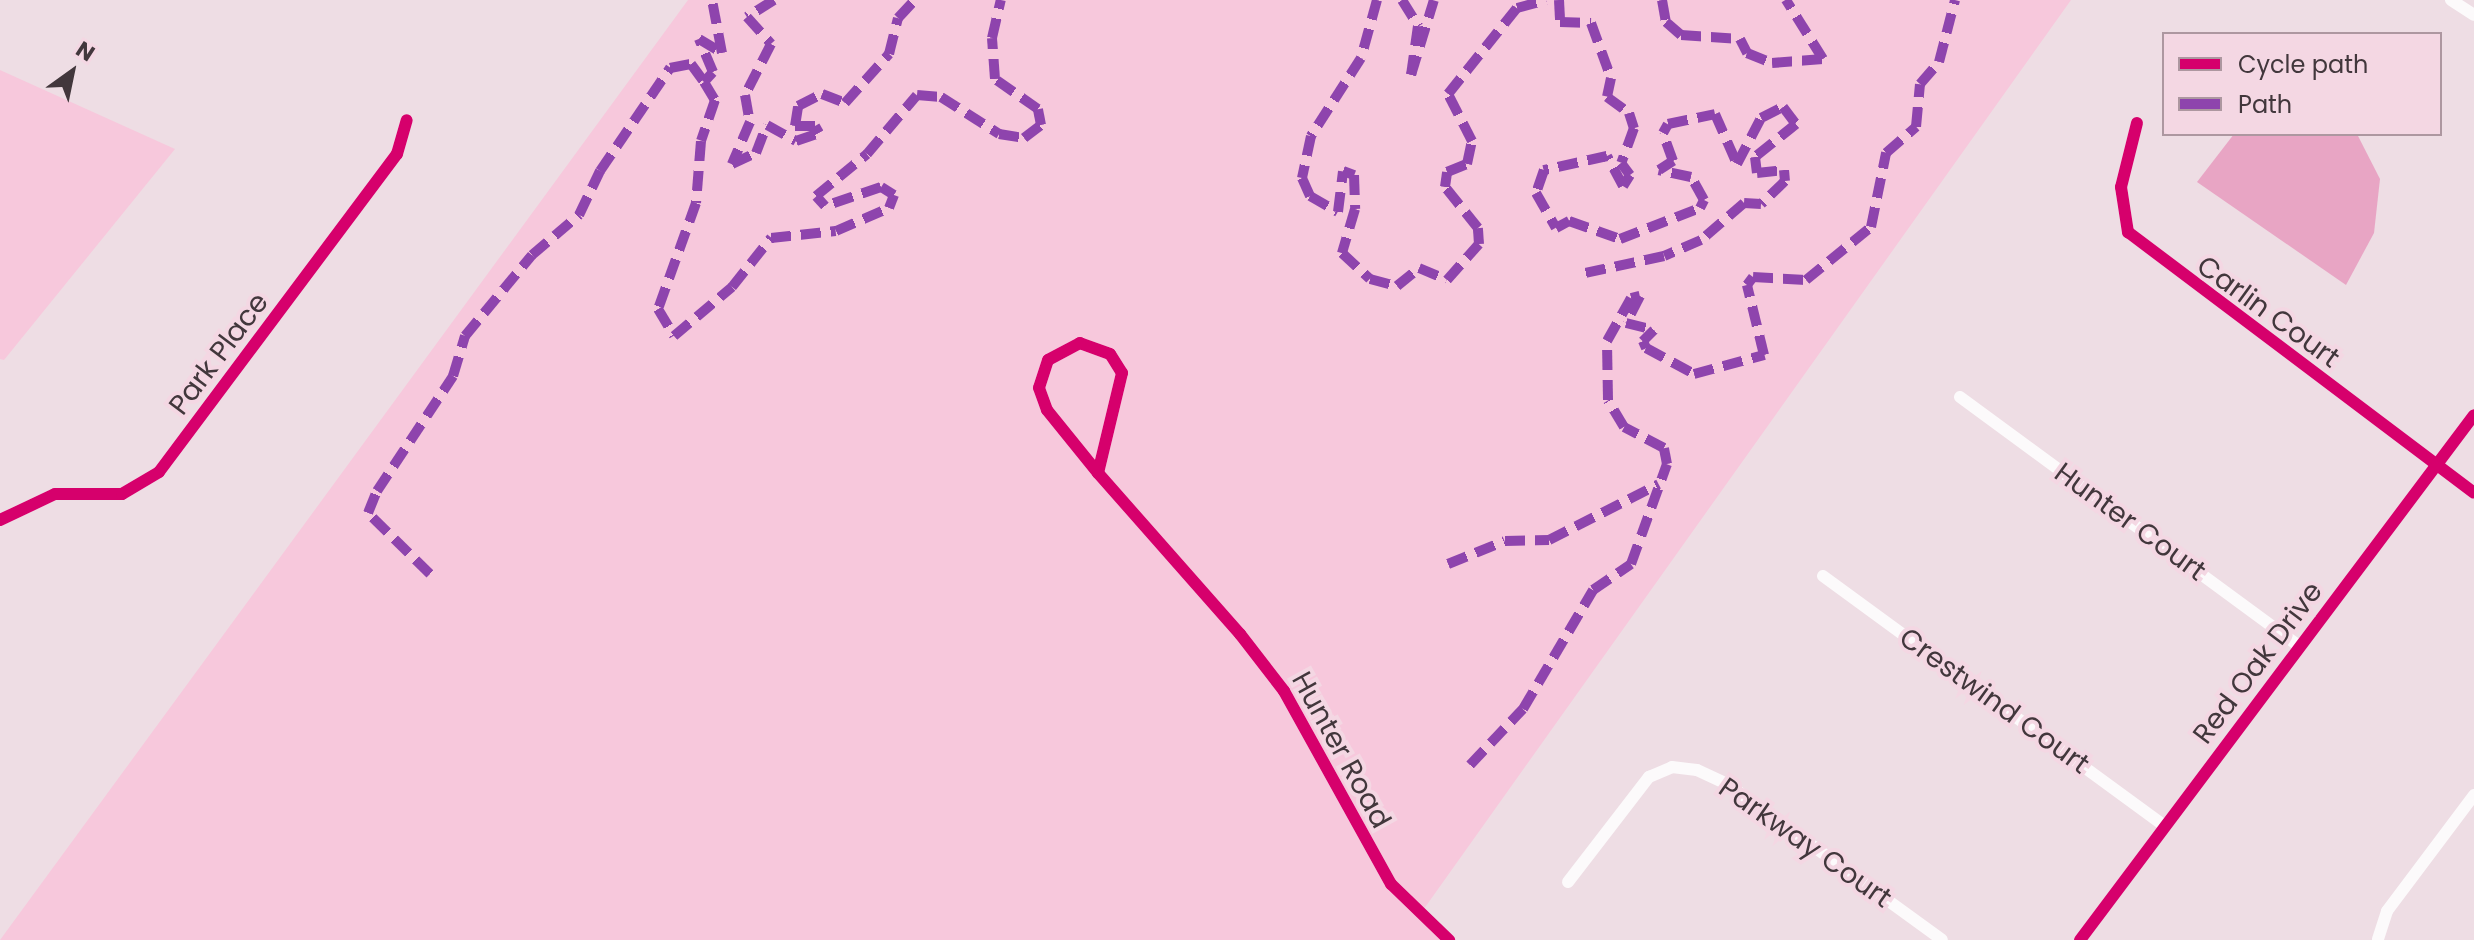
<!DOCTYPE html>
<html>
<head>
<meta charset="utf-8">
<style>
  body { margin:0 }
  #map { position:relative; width:2474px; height:940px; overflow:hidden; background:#eedde4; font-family:Poppins,sans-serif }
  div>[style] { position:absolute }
  .green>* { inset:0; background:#f7c8dc }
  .water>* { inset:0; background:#e8a5c4 }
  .street>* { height:12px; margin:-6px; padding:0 6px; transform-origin:6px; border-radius:6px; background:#fcfafb }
  .quiet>* { height:10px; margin-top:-5px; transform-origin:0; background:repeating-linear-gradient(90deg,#8e44ad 0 20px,transparent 0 30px) }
  .cycleway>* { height:12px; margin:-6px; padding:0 6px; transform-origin:6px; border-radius:6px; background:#d6006c }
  span { translate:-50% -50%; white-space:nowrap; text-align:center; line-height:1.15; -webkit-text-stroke:8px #f4d7e3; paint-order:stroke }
  .street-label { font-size:28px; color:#42373c }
  .legend { position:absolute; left:2162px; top:32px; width:280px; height:104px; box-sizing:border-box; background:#f4d7e3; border:2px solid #ad97a0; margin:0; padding:10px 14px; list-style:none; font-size:24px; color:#42373c }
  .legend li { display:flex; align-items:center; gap:16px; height:40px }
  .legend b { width:40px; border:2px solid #ad97a0 }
  .north { position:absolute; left:32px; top:32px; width:80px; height:80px; -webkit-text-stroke:6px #f4d7e3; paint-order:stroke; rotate:33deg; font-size:22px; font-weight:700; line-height:32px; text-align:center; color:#42373c }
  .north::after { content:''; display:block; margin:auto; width:28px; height:36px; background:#42373c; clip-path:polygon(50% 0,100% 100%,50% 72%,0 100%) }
</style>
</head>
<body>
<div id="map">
  <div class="green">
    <i style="clip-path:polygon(688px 0,2071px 0,1421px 913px,1448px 940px,0 940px)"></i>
    <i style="clip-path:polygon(0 70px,175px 149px,4px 360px,0 359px)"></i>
  </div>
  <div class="water">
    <i style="clip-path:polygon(2234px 134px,2357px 134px,2380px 179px,2374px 233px,2346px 285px,2197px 182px)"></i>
  </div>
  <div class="street">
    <i style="left:2451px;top:0;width:27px;rotate:33deg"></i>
    <i style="left:2137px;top:123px;width:66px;rotate:104deg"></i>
    <i style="left:2121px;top:187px;width:46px;rotate:81.2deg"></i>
    <i style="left:2128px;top:232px;width:433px;rotate:37deg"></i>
    <i style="left:1960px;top:397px;width:422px;rotate:36.3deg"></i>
    <i style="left:1098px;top:473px;width:103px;rotate:-76.5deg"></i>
    <i style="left:1122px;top:373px;width:22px;rotate:-122deg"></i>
    <i style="left:1110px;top:354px;width:32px;rotate:-160deg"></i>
    <i style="left:1080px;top:343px;width:36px;rotate:152deg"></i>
    <i style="left:1048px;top:360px;width:29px;rotate:108deg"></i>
    <i style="left:1039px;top:388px;width:23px;rotate:70deg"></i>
    <i style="left:1047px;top:410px;width:81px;rotate:51deg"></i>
    <i style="left:1098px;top:473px;width:215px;rotate:48.6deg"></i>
    <i style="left:1240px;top:634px;width:72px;rotate:52.3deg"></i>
    <i style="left:1284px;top:691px;width:221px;rotate:61deg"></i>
    <i style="left:1391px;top:884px;width:81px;rotate:44deg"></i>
    <i style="left:0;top:520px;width:61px;rotate:-25.3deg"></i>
    <i style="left:55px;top:494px;width:67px"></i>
    <i style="left:122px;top:494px;width:43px;rotate:-30.7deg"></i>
    <i style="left:159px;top:472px;width:397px;rotate:-53.2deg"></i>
    <i style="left:397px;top:154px;width:35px;rotate:-74deg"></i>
    <i style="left:1823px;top:576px;width:424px;rotate:36.2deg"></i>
    <i style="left:1568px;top:882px;width:133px;rotate:-52.4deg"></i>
    <i style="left:1649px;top:777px;width:25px;rotate:-23deg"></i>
    <i style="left:1672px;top:767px;width:25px;rotate:7deg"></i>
    <i style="left:1697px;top:770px;width:35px;rotate:25deg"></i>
    <i style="left:1729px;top:785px;width:263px;rotate:36deg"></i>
    <i style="left:2378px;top:939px;width:29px;rotate:-72deg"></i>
    <i style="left:2387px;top:911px;width:145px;rotate:-53.1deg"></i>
    <i style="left:2080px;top:940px;width:656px;rotate:-53.11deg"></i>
  </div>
  <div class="quiet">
    <i style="left:774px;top:0;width:32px;rotate:148deg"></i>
    <i style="left:747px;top:17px;width:36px;rotate:48deg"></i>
    <i style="left:771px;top:44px;width:57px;rotate:117deg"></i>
    <i style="left:745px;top:95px;width:27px;rotate:80deg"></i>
    <i style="left:750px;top:122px;width:46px;rotate:113.2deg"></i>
    <i style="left:732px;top:164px;width:26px;rotate:-25deg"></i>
    <i style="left:756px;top:153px;width:30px;rotate:-69deg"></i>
    <i style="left:767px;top:125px;width:33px;rotate:29deg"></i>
    <i style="left:796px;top:141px;width:24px;rotate:-19deg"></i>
    <i style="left:819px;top:133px;width:8px;rotate:-120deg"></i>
    <i style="left:815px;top:126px;width:20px;rotate:180deg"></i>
    <i style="left:795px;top:126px;width:20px;rotate:-81deg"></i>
    <i style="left:798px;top:106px;width:27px;rotate:-27deg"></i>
    <i style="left:822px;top:94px;width:25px;rotate:21deg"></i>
    <i style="left:845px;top:103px;width:66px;rotate:-48.1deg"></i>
    <i style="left:889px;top:54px;width:37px;rotate:-76deg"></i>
    <i style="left:898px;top:18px;width:25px;rotate:-47deg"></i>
    <i style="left:1377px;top:0;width:60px;rotate:105.4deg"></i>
    <i style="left:1361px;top:58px;width:93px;rotate:122.7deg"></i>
    <i style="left:1311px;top:136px;width:43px;rotate:102.1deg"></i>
    <i style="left:1302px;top:178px;width:20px;rotate:66deg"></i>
    <i style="left:1310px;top:196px;width:32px;rotate:30deg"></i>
    <i style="left:1338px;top:212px;width:41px;rotate:-83deg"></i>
    <i style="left:1343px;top:171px;width:12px;rotate:20deg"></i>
    <i style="left:1354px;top:175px;width:34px;rotate:88deg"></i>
    <i style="left:1355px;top:209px;width:46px;rotate:106.5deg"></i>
    <i style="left:1342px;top:253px;width:38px;rotate:43deg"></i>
    <i style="left:1370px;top:279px;width:28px;rotate:15deg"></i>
    <i style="left:1397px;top:286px;width:28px;rotate:-39deg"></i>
    <i style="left:1419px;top:268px;width:30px;rotate:23deg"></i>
    <i style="left:1447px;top:280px;width:48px;rotate:-48.4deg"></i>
    <i style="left:1479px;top:244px;width:16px;rotate:-94deg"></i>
    <i style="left:1478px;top:228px;width:53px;rotate:-128.8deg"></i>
    <i style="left:1445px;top:187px;width:15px;rotate:-82deg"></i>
    <i style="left:1447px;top:172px;width:22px;rotate:-22deg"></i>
    <i style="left:1467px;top:164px;width:24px;rotate:-78deg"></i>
    <i style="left:1472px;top:141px;width:53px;rotate:-117.1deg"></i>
    <i style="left:1448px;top:94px;width:110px;rotate:-51.3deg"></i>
    <i style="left:1517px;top:8px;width:30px;rotate:-15deg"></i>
    <i style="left:1402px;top:0;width:31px;rotate:58deg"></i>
    <i style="left:1418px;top:26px;width:49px;rotate:98.1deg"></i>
    <i style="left:1411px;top:75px;width:78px;rotate:-73deg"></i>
    <i style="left:1559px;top:0;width:22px;rotate:87deg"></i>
    <i style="left:1560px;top:22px;width:31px;rotate:2deg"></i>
    <i style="left:1591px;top:23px;width:59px;rotate:70deg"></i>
    <i style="left:1611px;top:78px;width:19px;rotate:102deg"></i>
    <i style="left:1607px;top:97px;width:27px;rotate:36deg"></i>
    <i style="left:1629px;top:113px;width:16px;rotate:72deg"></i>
    <i style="left:1634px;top:128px;width:37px;rotate:110deg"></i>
    <i style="left:1621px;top:163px;width:15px;rotate:53deg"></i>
    <i style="left:1630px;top:175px;width:13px;rotate:122deg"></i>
    <i style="left:1623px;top:186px;width:34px;rotate:-118deg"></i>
    <i style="left:1607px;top:156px;width:65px;rotate:167.5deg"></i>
    <i style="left:1544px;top:170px;width:24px;rotate:109deg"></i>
    <i style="left:1536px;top:193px;width:40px;rotate:60.3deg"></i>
    <i style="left:1556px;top:228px;width:15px;rotate:-28deg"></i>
    <i style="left:1569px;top:221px;width:54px;rotate:19.4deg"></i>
    <i style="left:1620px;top:239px;width:86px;rotate:-21.2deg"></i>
    <i style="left:1700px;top:208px;width:9px;rotate:-63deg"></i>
    <i style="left:1704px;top:200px;width:26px;rotate:-119deg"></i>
    <i style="left:1691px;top:177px;width:33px;rotate:-168deg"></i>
    <i style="left:1659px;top:170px;width:17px;rotate:-33deg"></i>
    <i style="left:1673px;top:161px;width:30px;rotate:-110deg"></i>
    <i style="left:1663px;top:133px;width:10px;rotate:-61deg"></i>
    <i style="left:1668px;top:124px;width:48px;rotate:-12deg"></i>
    <i style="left:1715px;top:114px;width:55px;rotate:66.3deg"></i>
    <i style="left:1737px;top:164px;width:52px;rotate:-62.4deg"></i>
    <i style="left:1761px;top:118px;width:25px;rotate:-27deg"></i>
    <i style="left:1783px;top:107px;width:21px;rotate:53deg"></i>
    <i style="left:1796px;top:124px;width:53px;rotate:141.2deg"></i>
    <i style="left:1755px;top:157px;width:16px;rotate:83deg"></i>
    <i style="left:1757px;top:173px;width:27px;rotate:-6deg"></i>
    <i style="left:1784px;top:170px;width:11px;rotate:85deg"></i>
    <i style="left:1785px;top:181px;width:33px;rotate:136deg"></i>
    <i style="left:1761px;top:204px;width:17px;rotate:-177deg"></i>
    <i style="left:1744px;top:203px;width:57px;rotate:139.3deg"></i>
    <i style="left:1701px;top:240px;width:40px;rotate:156.6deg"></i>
    <i style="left:1664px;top:256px;width:85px;rotate:167.8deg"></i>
    <i style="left:1662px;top:0;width:22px;rotate:80deg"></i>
    <i style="left:1666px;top:22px;width:20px;rotate:41deg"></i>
    <i style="left:1681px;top:35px;width:59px;rotate:3.9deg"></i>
    <i style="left:1740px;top:39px;width:16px;rotate:63deg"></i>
    <i style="left:1747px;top:53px;width:27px;rotate:22deg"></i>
    <i style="left:1772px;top:63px;width:51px;rotate:-4.5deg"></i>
    <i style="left:1823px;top:59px;width:70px;rotate:-122.1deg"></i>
    <i style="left:704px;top:82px;width:21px;rotate:59deg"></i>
    <i style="left:715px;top:100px;width:43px;rotate:108.9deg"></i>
    <i style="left:701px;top:141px;width:62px;rotate:94.6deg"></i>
    <i style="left:696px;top:203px;width:113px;rotate:109.7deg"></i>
    <i style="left:658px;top:309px;width:31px;rotate:59deg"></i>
    <i style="left:674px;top:336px;width:76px;rotate:-40.2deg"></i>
    <i style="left:732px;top:287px;width:63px;rotate:-51.5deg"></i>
    <i style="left:771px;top:238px;width:65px;rotate:-6.1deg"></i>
    <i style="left:836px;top:231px;width:58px;rotate:-23.5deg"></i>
    <i style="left:889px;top:208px;width:14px;rotate:-69deg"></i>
    <i style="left:894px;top:195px;width:15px;rotate:-148deg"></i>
    <i style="left:881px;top:187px;width:59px;rotate:161.3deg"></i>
    <i style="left:825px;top:206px;width:13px;rotate:-132deg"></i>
    <i style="left:816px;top:196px;width:66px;rotate:-39.5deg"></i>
    <i style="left:867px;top:154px;width:77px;rotate:-49.7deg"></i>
    <i style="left:917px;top:95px;width:24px;rotate:5deg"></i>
    <i style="left:941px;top:97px;width:69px;rotate:32.5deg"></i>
    <i style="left:999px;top:134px;width:25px;rotate:9deg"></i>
    <i style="left:1024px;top:138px;width:21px;rotate:-37deg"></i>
    <i style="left:1041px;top:125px;width:16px;rotate:-101deg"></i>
    <i style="left:1038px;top:109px;width:52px;rotate:-145.1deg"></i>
    <i style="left:995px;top:79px;width:41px;rotate:-94.2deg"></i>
    <i style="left:992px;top:38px;width:39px;rotate:-77deg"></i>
    <i style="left:1448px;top:564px;width:61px;rotate:-22deg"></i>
    <i style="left:1505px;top:541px;width:44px;rotate:-1.3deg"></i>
    <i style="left:1549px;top:540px;width:123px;rotate:-27deg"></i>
    <i style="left:430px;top:574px;width:87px;rotate:-135.5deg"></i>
    <i style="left:368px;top:513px;width:24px;rotate:-68deg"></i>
    <i style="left:377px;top:491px;width:138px;rotate:-56.5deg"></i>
    <i style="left:453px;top:376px;width:42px;rotate:-73.3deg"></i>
    <i style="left:465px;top:336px;width:105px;rotate:-50.4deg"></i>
    <i style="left:532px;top:255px;width:62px;rotate:-40.4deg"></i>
    <i style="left:579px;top:215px;width:49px;rotate:-64.5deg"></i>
    <i style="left:600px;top:171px;width:125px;rotate:-55.8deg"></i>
    <i style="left:670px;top:68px;width:21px;rotate:-11deg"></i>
    <i style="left:691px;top:64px;width:22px;rotate:54deg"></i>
    <i style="left:704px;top:82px;width:13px;rotate:-48deg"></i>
    <i style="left:713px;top:72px;width:36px;rotate:-113deg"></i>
    <i style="left:699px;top:39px;width:27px;rotate:31deg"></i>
    <i style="left:722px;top:53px;width:54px;rotate:-100.7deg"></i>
    <i style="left:1470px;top:765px;width:77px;rotate:-46.6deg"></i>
    <i style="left:1523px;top:709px;width:138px;rotate:-59.5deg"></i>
    <i style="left:1593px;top:590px;width:46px;rotate:-34.4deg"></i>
    <i style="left:1631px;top:564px;width:106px;rotate:-70.2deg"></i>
    <i style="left:1667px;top:464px;width:16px;rotate:-101deg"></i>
    <i style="left:1664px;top:448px;width:45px;rotate:-152.3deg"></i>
    <i style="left:1624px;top:427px;width:31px;rotate:-121deg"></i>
    <i style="left:1608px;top:400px;width:59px;rotate:-91deg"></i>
    <i style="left:1607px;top:341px;width:49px;rotate:-60.8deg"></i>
    <i style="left:1631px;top:298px;width:9px;rotate:-13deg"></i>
    <i style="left:1640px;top:296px;width:30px;rotate:117deg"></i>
    <i style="left:1626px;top:323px;width:29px;rotate:14deg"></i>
    <i style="left:1654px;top:330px;width:16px;rotate:135deg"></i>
    <i style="left:1643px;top:341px;width:8px;rotate:67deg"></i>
    <i style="left:1646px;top:348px;width:55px;rotate:28.4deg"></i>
    <i style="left:1694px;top:374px;width:73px;rotate:-15.2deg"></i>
    <i style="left:1764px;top:355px;width:72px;rotate:-103.7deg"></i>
    <i style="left:1747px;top:285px;width:10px;rotate:-53deg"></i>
    <i style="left:1753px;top:277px;width:53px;rotate:3.2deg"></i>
    <i style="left:1806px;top:280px;width:84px;rotate:-39.2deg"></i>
    <i style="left:1871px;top:227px;width:76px;rotate:-78.5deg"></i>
    <i style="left:1886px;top:153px;width:40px;rotate:-41deg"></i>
    <i style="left:1916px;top:127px;width:43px;rotate:-84.7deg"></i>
    <i style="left:1920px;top:84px;width:29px;rotate:-49deg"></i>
    <i style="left:1939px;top:62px;width:64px;rotate:-75.5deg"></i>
  </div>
  <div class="cycleway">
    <i style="left:2137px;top:123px;width:66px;rotate:104deg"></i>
    <i style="left:2121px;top:187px;width:46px;rotate:81.2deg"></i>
    <i style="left:2128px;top:232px;width:433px;rotate:37deg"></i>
    <i style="left:1098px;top:473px;width:103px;rotate:-76.5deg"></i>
    <i style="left:1122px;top:373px;width:22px;rotate:-122deg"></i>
    <i style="left:1110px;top:354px;width:32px;rotate:-160deg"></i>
    <i style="left:1080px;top:343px;width:36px;rotate:152deg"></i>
    <i style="left:1048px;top:360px;width:29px;rotate:108deg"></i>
    <i style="left:1039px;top:388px;width:23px;rotate:70deg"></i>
    <i style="left:1047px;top:410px;width:81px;rotate:51deg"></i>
    <i style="left:1098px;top:473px;width:215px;rotate:48.6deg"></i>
    <i style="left:1240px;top:634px;width:72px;rotate:52.3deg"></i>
    <i style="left:1284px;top:691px;width:221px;rotate:61deg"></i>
    <i style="left:1391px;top:884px;width:81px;rotate:44deg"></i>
    <i style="left:0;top:520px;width:61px;rotate:-25.3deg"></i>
    <i style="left:55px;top:494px;width:67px"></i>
    <i style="left:122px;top:494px;width:43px;rotate:-30.7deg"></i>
    <i style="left:159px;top:472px;width:397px;rotate:-53.2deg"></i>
    <i style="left:397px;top:154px;width:35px;rotate:-74deg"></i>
    <i style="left:2080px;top:940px;width:656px;rotate:-53.11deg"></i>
  </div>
  <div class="street-label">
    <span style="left:2268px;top:312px;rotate:36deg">Carlin Court</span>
    <span style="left:219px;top:354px;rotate:-53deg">Park Place</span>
    <span style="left:2130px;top:522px;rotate:36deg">Hunter Court</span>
    <span style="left:2258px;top:663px;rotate:-53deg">Red Oak Drive</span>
    <span style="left:1994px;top:701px;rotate:36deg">Crestwind Court</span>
    <span style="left:1341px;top:750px;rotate:61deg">Hunter Road</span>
    <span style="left:1805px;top:843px;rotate:35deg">Parkway Court</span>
  </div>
  <ul class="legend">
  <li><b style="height:10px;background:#d6006c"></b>Cycle path</li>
  <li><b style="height:10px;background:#8e44ad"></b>Path</li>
  </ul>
  <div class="north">N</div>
</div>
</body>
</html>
